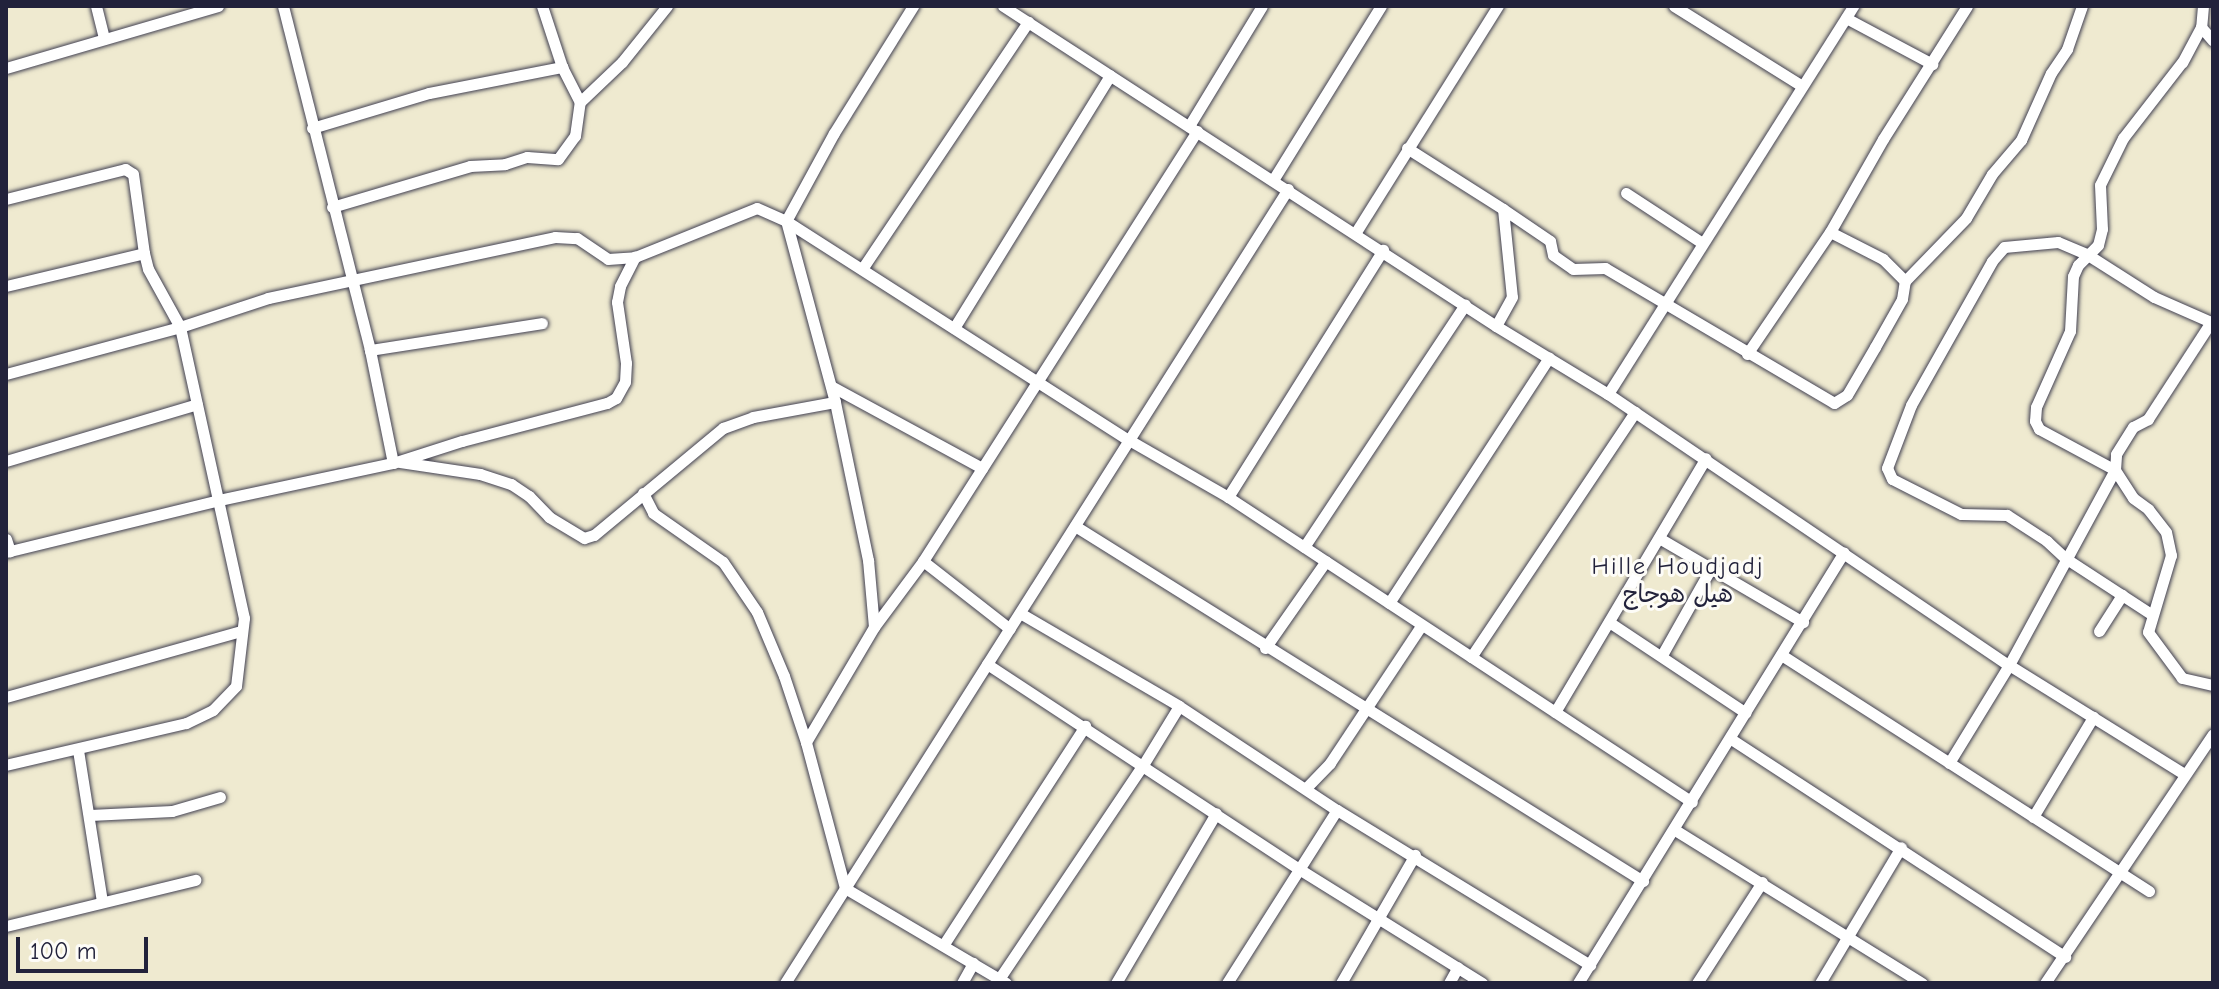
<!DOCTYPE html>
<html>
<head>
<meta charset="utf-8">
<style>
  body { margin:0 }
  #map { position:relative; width:2219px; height:989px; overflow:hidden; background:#efead0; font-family:"Comic Neue","Playpen Sans Arabic",sans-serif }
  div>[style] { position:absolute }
  .roads { filter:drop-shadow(0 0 2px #414051) drop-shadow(0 0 2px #414051) }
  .minor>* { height:11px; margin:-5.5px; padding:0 5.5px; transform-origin:5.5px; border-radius:5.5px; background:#fff }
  span { translate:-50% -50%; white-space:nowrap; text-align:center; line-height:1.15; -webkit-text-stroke:6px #fdfcf7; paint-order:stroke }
  .neighbourhood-label { font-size:24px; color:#22223b; letter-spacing:2px }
  .frame { position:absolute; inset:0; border:8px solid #22223b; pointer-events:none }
  .scale { position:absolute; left:16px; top:937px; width:132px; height:36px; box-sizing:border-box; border:4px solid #22223b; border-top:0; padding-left:10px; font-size:24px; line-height:28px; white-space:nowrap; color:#22223b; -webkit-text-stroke:6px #fdfcf7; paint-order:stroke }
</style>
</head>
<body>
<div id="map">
  <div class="roads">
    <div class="minor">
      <i style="left:96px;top:6px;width:34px;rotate:76deg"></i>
      <i style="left:283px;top:6px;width:355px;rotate:75.8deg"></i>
      <i style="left:370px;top:350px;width:115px;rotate:78.5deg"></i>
      <i style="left:542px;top:6px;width:64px;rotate:71.8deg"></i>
      <i style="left:1003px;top:6px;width:588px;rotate:32.99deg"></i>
      <i style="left:1496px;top:326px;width:131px;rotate:31.3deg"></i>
      <i style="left:1608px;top:394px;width:484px;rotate:34.1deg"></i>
      <i style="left:2009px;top:665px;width:206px;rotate:31.9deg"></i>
      <i style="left:1674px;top:6px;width:151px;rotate:32deg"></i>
      <i style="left:2203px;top:6px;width:21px;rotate:95deg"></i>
      <i style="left:2201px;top:27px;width:40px;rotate:118deg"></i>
      <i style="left:2182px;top:62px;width:96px;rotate:127.8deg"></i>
      <i style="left:2123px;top:138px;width:52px;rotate:116.1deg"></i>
      <i style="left:2100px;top:185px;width:44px;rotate:87.4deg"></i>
      <i style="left:2102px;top:229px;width:16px;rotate:104deg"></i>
      <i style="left:2098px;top:245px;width:28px;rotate:135deg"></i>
      <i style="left:2078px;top:265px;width:12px;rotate:114deg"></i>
      <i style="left:2073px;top:276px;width:55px;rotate:93.1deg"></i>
      <i style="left:2070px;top:331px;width:83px;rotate:114.1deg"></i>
      <i style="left:2036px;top:407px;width:14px;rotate:94deg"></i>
      <i style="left:2035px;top:421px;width:9px;rotate:63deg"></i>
      <i style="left:2039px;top:429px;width:86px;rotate:28.3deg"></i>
      <i style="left:2115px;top:470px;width:33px;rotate:57deg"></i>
      <i style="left:2133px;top:498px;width:19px;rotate:36deg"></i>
      <i style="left:2148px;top:509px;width:29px;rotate:52deg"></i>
      <i style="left:2166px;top:532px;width:24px;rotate:78deg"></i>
      <i style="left:2171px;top:555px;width:80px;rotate:106.6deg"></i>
      <i style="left:2148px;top:632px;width:57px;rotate:53.5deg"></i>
      <i style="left:2182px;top:678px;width:32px;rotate:13deg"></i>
      <i style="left:1846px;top:18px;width:98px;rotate:28.1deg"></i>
      <i style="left:2201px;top:27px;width:18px;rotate:49deg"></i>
      <i style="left:6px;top:68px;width:221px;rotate:-16.3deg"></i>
      <i style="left:1189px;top:126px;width:140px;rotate:-58.7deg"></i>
      <i style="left:312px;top:128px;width:122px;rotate:-16.7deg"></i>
      <i style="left:429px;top:93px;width:136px;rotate:-11.1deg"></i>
      <i style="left:562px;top:67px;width:39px;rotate:63deg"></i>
      <i style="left:1407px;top:148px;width:114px;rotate:32.4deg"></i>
      <i style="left:1503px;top:209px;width:88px;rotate:84.2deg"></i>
      <i style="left:1512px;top:297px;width:33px;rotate:119deg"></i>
      <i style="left:1273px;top:180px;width:205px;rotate:-58.2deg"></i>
      <i style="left:1626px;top:193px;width:91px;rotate:33.3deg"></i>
      <i style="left:6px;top:199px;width:123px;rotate:-14.1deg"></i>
      <i style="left:125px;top:169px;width:9px;rotate:32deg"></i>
      <i style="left:133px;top:174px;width:80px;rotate:82.1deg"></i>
      <i style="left:144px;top:253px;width:16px;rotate:76deg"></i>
      <i style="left:148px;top:269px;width:66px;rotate:61.1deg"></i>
      <i style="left:180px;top:327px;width:298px;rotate:77.6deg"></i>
      <i style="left:244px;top:618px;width:68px;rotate:96.7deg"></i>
      <i style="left:236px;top:686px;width:33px;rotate:134deg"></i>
      <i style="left:213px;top:710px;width:30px;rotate:154deg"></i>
      <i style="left:186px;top:723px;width:185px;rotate:166.9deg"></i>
      <i style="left:332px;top:207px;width:144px;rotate:-16.5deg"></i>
      <i style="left:470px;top:166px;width:35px;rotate:-3deg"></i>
      <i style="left:505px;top:164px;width:23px;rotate:-18deg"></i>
      <i style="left:527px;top:157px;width:31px;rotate:4deg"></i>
      <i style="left:558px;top:159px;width:29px;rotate:-54deg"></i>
      <i style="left:575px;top:136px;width:34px;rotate:-82deg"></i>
      <i style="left:580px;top:102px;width:58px;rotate:-43.6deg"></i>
      <i style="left:622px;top:62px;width:72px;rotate:-51.2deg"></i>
      <i style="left:1503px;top:209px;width:57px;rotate:34.2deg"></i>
      <i style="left:1550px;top:241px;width:14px;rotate:78deg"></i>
      <i style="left:1553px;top:255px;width:24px;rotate:35deg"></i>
      <i style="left:1573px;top:269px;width:32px;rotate:-2deg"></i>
      <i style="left:1605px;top:268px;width:266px;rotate:30.5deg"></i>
      <i style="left:1834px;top:403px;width:15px;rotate:-32deg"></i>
      <i style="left:1847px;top:395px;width:56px;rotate:-59.7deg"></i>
      <i style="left:1875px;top:347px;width:55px;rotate:-60.6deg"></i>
      <i style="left:1902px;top:299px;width:18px;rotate:-81deg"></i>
      <i style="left:1905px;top:281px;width:31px;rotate:-135deg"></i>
      <i style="left:1883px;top:259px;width:59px;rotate:-153deg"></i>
      <i style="left:1356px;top:232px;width:267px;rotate:-57.9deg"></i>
      <i style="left:862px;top:269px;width:298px;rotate:-56.1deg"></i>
      <i style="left:1905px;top:281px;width:88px;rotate:-45.9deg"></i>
      <i style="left:1966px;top:218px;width:51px;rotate:-59.4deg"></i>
      <i style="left:1992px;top:174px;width:45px;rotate:-49.5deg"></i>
      <i style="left:2021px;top:140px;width:73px;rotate:-65.9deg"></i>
      <i style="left:2051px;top:73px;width:29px;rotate:-56deg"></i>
      <i style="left:2067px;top:49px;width:46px;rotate:-70.8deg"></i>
      <i style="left:6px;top:286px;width:142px;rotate:-13.4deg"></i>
      <i style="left:954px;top:328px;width:297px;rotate:-58.3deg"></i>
      <i style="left:370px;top:350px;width:174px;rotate:-8.9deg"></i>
      <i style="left:1747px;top:354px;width:148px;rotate:-55.8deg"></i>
      <i style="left:1830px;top:232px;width:107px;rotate:-60.3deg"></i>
      <i style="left:1883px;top:139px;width:157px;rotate:-57.7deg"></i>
      <i style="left:6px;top:374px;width:180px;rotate:-15.1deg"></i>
      <i style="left:180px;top:327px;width:93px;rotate:-18.2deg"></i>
      <i style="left:268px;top:298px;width:293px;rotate:-12deg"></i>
      <i style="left:555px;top:237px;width:22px;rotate:3deg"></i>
      <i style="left:577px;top:238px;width:37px;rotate:34deg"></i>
      <i style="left:608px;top:259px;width:27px;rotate:-4deg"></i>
      <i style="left:635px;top:257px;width:131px;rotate:-21.9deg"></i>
      <i style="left:757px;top:208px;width:32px;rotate:24deg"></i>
      <i style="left:786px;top:221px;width:407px;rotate:32.6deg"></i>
      <i style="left:1129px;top:440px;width:114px;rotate:29.9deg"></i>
      <i style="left:1228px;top:497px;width:555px;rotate:33.32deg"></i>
      <i style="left:831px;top:386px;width:172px;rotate:28.5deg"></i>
      <i style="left:1608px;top:394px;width:459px;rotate:-57.7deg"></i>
      <i style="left:6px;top:461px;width:199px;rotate:-16.6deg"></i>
      <i style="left:400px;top:462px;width:81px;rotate:8.5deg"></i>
      <i style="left:480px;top:474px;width:33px;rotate:18deg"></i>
      <i style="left:511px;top:484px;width:22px;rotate:34deg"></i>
      <i style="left:529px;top:496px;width:29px;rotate:46deg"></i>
      <i style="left:549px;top:517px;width:41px;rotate:31deg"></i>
      <i style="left:584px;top:538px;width:10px;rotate:-17deg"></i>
      <i style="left:594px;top:535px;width:168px;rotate:-39.7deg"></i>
      <i style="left:723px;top:428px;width:32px;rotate:-20deg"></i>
      <i style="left:753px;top:417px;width:83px;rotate:-10.4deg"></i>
      <i style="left:643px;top:493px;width:22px;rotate:63deg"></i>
      <i style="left:653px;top:513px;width:85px;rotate:35deg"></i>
      <i style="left:723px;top:562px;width:60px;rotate:55.8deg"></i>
      <i style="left:757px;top:612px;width:69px;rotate:67.1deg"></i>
      <i style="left:784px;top:676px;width:70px;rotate:71.6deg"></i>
      <i style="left:1228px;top:497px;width:292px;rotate:-57.9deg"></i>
      <i style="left:1075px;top:526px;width:670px;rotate:32.01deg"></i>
      <i style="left:1659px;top:538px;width:167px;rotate:30.3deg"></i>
      <i style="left:6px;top:539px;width:13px;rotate:72deg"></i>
      <i style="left:1304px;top:547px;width:291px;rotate:-56.4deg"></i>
      <i style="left:6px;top:552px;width:219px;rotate:-13.7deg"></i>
      <i style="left:219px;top:500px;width:178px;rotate:-12deg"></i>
      <i style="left:393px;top:463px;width:72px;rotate:-17.7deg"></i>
      <i style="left:462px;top:441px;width:150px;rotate:-14.7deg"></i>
      <i style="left:607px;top:403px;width:10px;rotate:-29deg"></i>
      <i style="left:616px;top:398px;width:18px;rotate:-61deg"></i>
      <i style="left:625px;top:382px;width:19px;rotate:-87deg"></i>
      <i style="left:626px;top:363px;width:62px;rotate:-98.4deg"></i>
      <i style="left:617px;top:302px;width:16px;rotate:-79deg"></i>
      <i style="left:620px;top:286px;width:33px;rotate:-63deg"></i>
      <i style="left:923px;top:561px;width:110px;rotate:38deg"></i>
      <i style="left:1389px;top:603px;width:293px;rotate:-56.9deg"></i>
      <i style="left:1020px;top:613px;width:184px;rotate:30.3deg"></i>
      <i style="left:1179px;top:706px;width:189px;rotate:33.4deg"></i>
      <i style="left:1337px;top:810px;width:297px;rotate:31.5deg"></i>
      <i style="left:2151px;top:614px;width:103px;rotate:-146.9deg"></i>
      <i style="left:2065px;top:558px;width:25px;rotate:-137deg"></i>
      <i style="left:2047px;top:541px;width:48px;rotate:-147deg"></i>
      <i style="left:2007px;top:515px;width:46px;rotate:-178.8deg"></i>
      <i style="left:1961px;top:514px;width:77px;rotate:-153.1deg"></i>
      <i style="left:1892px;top:479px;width:12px;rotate:-114deg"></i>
      <i style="left:1887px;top:468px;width:67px;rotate:-69.1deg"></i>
      <i style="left:1911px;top:405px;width:165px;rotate:-60.6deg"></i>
      <i style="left:1992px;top:261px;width:18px;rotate:-49deg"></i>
      <i style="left:2004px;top:247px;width:54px;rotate:-5.3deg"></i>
      <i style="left:2058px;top:242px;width:33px;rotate:23deg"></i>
      <i style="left:2088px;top:255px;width:78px;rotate:32.5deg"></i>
      <i style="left:2154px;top:297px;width:64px;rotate:23.8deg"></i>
      <i style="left:1609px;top:622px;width:164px;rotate:33.6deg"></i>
      <i style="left:874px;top:627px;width:67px;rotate:-95.1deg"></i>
      <i style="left:868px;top:560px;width:161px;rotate:-101.8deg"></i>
      <i style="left:835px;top:402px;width:188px;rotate:-105.1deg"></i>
      <i style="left:786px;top:221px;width:100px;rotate:-61.4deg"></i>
      <i style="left:834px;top:133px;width:150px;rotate:-58.1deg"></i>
      <i style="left:2099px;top:631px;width:43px;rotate:-57.4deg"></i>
      <i style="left:1265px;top:648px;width:106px;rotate:-55deg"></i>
      <i style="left:1662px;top:655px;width:100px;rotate:-60.6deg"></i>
      <i style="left:1783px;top:656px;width:435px;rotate:32.7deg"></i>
      <i style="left:1471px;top:657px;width:295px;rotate:-56.2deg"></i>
      <i style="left:987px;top:664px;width:373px;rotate:33.3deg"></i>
      <i style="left:1299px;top:869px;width:216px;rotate:31.9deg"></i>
      <i style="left:6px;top:697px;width:244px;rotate:-15.7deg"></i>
      <i style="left:1555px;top:712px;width:295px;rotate:-59.3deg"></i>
      <i style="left:1731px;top:739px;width:399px;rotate:33.1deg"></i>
      <i style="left:78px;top:750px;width:154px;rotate:81deg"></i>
      <i style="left:1949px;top:763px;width:115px;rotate:-58.5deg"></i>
      <i style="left:2009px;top:665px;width:222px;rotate:-61.5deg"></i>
      <i style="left:2115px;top:470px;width:16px;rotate:-86deg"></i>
      <i style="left:2116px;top:454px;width:32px;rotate:-58deg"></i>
      <i style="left:2133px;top:427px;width:17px;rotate:-28deg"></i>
      <i style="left:2148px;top:419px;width:116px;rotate:-57deg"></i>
      <i style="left:1306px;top:788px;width:35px;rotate:-46deg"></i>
      <i style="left:1330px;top:763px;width:164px;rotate:-56.4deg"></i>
      <i style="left:90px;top:815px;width:82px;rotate:-2.8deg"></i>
      <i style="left:172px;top:811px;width:50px;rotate:-16.3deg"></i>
      <i style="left:2033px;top:817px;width:117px;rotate:-59deg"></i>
      <i style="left:1675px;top:830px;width:291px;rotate:31.8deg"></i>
      <i style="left:6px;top:926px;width:195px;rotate:-13.7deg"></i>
      <i style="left:944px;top:944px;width:260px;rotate:-57.1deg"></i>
      <i style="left:999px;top:979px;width:258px;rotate:-56.1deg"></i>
      <i style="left:1143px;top:765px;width:69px;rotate:-58.6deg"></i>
      <i style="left:785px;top:983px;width:940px;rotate:-57.65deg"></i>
      <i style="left:962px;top:983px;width:23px;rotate:-61deg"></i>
      <i style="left:1006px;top:983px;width:187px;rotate:-149.5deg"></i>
      <i style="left:845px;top:888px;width:151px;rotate:-105deg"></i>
      <i style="left:806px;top:742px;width:134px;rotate:-59.4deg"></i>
      <i style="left:874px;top:627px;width:82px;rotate:-53.4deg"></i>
      <i style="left:923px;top:561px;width:510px;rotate:-57.49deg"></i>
      <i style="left:1116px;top:983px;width:197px;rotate:-59.5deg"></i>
      <i style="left:1227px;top:983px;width:205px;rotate:-57.6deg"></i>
      <i style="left:1341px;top:983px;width:148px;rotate:-60deg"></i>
      <i style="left:1449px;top:983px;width:18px;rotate:-61deg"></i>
      <i style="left:1578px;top:983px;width:506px;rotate:-58.32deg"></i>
      <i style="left:1697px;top:983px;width:120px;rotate:-57.2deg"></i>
      <i style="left:1820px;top:983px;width:158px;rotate:-59.2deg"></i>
      <i style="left:2045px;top:983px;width:300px;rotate:-56deg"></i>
    </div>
  </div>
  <div class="neighbourhood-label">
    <span style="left:1678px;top:581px">Hille Houdjadj<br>هيل هوجاج</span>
  </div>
  <div class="frame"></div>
  <div class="scale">100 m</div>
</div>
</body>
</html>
